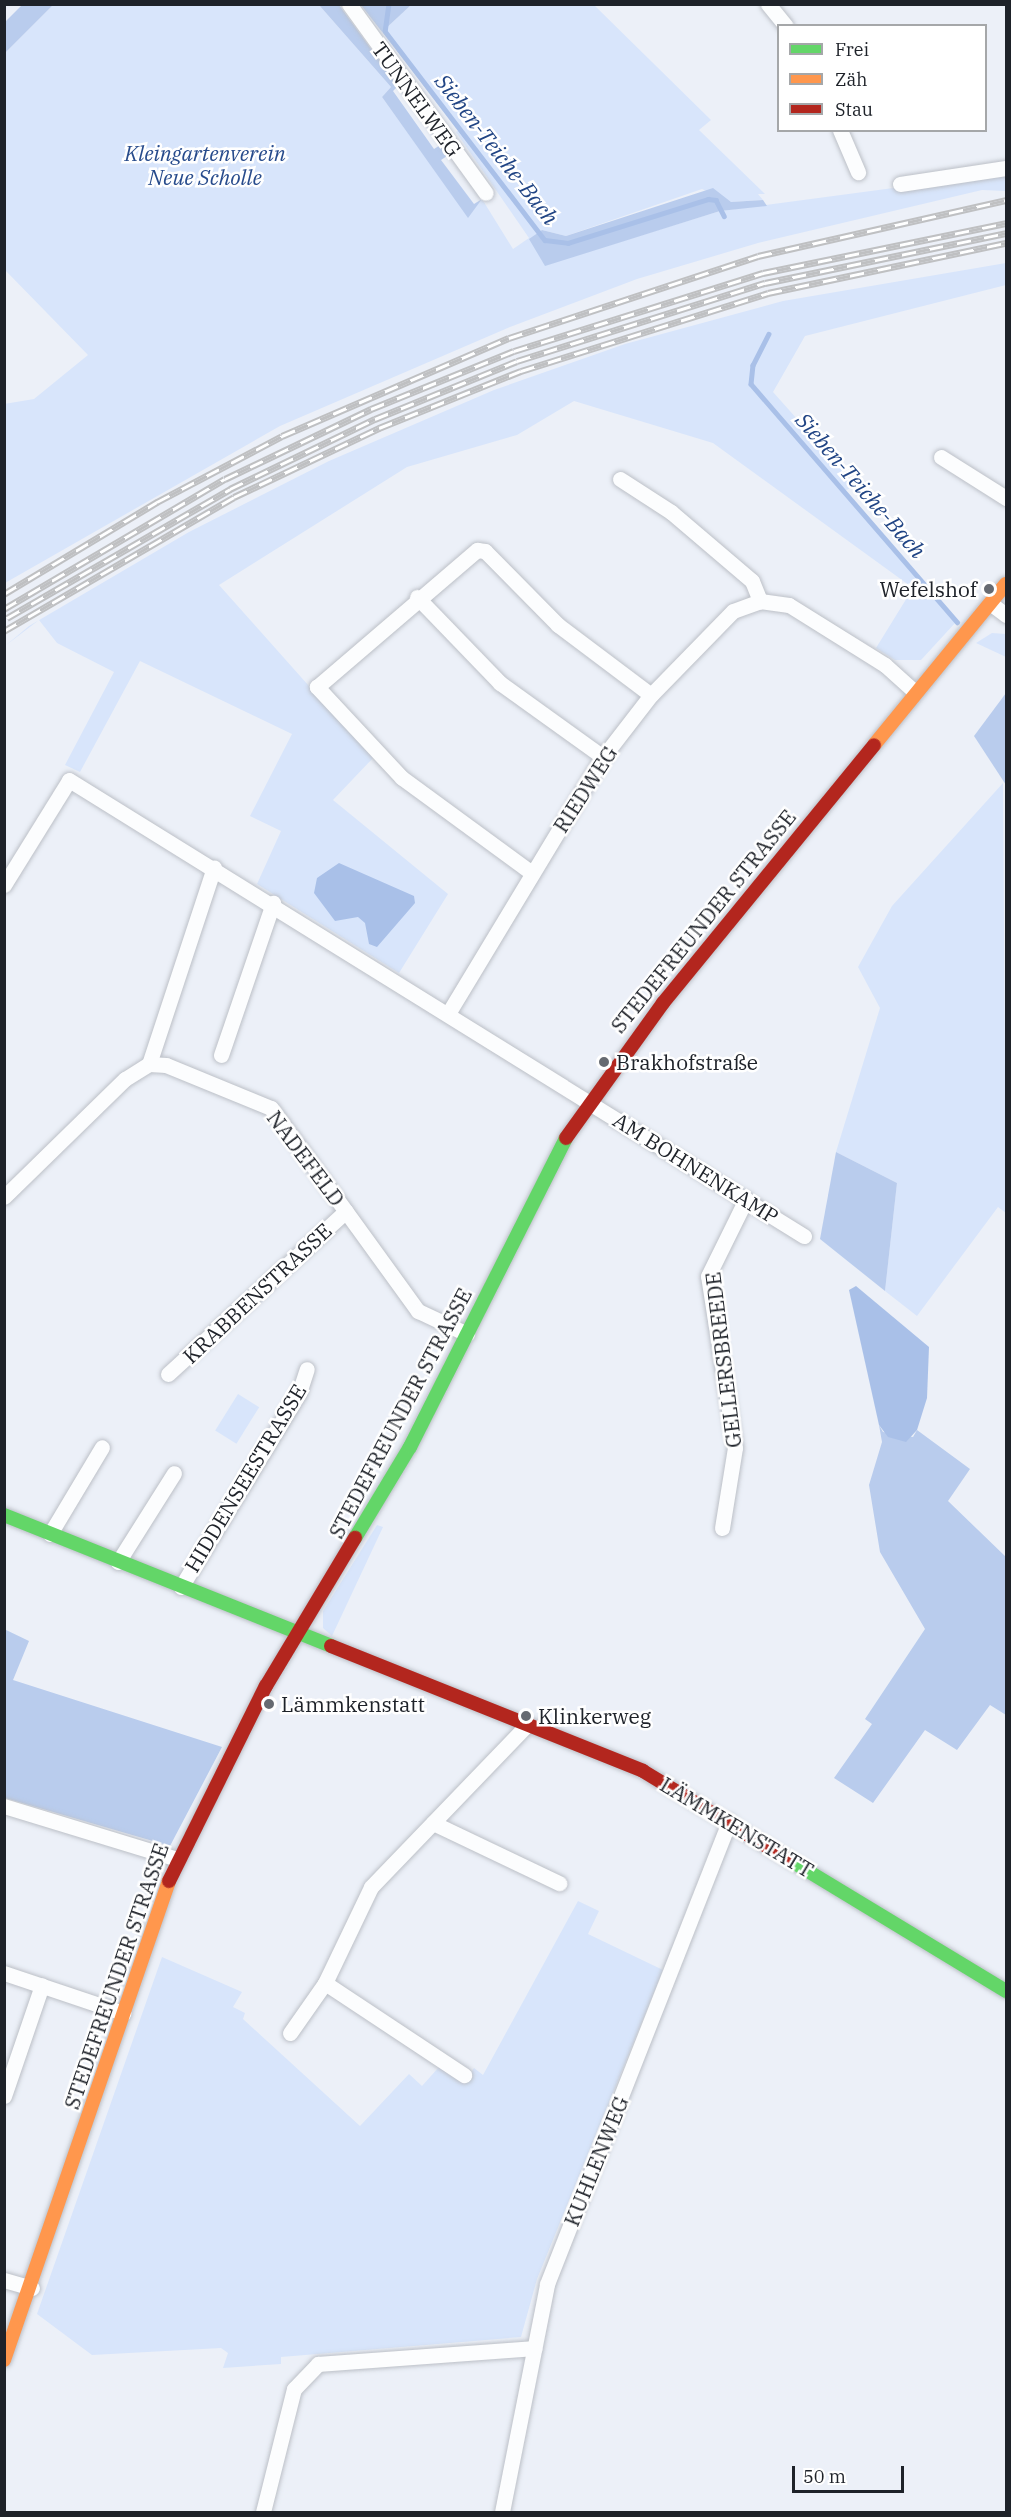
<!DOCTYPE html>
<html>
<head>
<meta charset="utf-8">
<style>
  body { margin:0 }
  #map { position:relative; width:1011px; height:2517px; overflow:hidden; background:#ecf0f8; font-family:"IBM Plex Serif",serif }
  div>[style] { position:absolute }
  .green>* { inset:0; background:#d8e5fb; transform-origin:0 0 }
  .forest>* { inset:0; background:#b9cced }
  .water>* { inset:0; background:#a9c0e8 }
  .stream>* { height:4.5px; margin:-2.25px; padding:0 2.25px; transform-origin:2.25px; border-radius:2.25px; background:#a9c0e8 }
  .roads { filter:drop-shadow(0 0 2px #bcc0c7) drop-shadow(0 0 2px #bcc0c7) }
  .street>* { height:15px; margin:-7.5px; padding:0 7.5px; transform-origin:7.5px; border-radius:7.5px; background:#fcfdfe }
  .fast>* { height:14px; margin:-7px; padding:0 7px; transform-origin:7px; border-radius:7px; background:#63d668 }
  .slow>* { height:14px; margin:-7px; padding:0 7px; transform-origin:7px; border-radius:7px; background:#ff974d }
  .jam>* { height:14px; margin:-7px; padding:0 7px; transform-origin:7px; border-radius:7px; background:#b3261e }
  .rail>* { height:7px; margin-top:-3.5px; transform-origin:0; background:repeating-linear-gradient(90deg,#fff 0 14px,#bfc0c2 0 28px); box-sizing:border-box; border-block:2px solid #bfc0c2 }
  .dots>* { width:16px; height:16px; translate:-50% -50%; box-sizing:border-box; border:3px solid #fff; border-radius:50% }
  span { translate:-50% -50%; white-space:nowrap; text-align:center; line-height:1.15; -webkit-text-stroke:5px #fff; paint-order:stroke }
  .street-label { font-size:21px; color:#1e2229 }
  .park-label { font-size:21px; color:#274b8c; font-style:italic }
  .poi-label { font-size:21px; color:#1e2229 }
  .right { translate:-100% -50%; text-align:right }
  .left { translate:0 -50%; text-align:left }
  .water-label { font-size:22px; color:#204484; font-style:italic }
  .frame { position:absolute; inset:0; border:6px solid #1e2229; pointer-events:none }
  .legend { position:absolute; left:777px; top:24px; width:210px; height:108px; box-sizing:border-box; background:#fff; border:2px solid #a5a7a9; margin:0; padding:8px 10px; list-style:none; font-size:18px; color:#1e2229 }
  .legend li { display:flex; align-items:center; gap:12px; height:30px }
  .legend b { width:30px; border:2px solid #a5a7a9 }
  .scale { position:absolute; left:792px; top:2466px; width:112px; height:27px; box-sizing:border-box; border:3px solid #1e2229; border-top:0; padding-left:8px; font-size:18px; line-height:21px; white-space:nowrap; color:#1e2229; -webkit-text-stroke:4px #fff; paint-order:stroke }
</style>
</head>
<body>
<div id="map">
  <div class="green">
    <i style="clip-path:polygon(53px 5px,319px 5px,391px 87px,382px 97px,468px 217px,482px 199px,513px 249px,529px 238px,456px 132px,460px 129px,382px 32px,411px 5px,594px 5px,711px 120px,699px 130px,765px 194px,758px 194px,763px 200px,731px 202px,702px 189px,566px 236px,542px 230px,530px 239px,545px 265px,720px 211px,1006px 173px,1006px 191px,982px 190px,758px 243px,637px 279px,510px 327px,280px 426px,5px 583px,4px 404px,34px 399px,88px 355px,5px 270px,5px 53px)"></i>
    <i style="clip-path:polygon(1006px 263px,1006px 285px,805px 336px,773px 392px,856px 485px,843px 492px,956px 622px,921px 660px,895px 660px,876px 648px,913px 588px,713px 443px,574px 401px,517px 435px,407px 467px,219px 585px,373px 758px,333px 800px,448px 894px,399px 973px,257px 884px,281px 831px,250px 816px,292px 734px,140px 661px,80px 772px,65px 765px,114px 672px,57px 643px,39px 620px,5px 646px,29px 626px,189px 532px,329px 461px,494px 390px,625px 344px,783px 301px)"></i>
    <i style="clip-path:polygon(992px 633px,1006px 634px,1006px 657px,976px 643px)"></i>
    <i style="clip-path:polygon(1003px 783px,1006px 1213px,998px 1207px,917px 1316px,885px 1291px,897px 1183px,836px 1152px,880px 1008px,858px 967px,892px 906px)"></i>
    <i style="left:238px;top:1394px;width:25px;height:43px;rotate:32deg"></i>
    <i style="clip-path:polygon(377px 1525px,383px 1527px,332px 1636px,323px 1628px,323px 1611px)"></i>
    <i style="clip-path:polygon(578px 1901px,599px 1911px,588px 1934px,663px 1970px,537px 2279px,521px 2337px,281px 2357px,281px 2364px,223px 2368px,228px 2353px,221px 2348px,92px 2355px,37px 2314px,162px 1957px,242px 1992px,233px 2007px,245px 2013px,243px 2019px,360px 2126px,409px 2074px,422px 2086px,439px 2067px,464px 2084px,474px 2068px,483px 2075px)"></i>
  </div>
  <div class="forest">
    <i style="clip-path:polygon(22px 5px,53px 5px,5px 53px,5px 22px)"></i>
    <i style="clip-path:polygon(319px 5px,339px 5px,398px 86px,393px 91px,434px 149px,442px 144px,450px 154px,441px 160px,474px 204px,482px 199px,468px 218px,382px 97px,391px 87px)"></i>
    <i style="clip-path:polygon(361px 5px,411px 5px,382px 32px)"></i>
    <i style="clip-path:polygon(713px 188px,731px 202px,763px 200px,767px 206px,720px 211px,545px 266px,529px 239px,542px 230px,566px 236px)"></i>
    <i style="clip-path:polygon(1006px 693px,1006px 785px,974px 736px)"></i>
    <i style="clip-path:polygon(836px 1152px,897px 1183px,885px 1291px,820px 1239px)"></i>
    <i style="clip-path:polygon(879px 1425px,883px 1432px,913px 1437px,917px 1430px,970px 1469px,948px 1501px,1006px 1557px,1006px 1715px,990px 1705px,957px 1750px,925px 1730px,873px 1803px,834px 1778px,872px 1724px,865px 1719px,925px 1629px,880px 1552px,869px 1485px,882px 1442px)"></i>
    <i style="clip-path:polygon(4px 1629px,29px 1641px,13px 1680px,222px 1747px,170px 1846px,5px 1798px)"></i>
  </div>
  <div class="water">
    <i style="clip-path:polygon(339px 863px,414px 896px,415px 903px,377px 947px,369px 944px,365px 923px,358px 917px,335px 921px,314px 893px,317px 878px)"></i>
    <i style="clip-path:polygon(856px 1286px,929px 1347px,927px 1398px,917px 1430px,906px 1442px,888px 1437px,879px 1425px,849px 1290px)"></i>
  </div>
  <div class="stream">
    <i style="left:389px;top:4px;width:27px;rotate:98deg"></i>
    <i style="left:385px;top:31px;width:263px;rotate:52.6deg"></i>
    <i style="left:545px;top:240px;width:23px;rotate:7deg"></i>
    <i style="left:568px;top:243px;width:147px;rotate:-17.4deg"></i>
    <i style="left:708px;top:199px;width:8px;rotate:7deg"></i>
    <i style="left:716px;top:200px;width:18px;rotate:63deg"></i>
    <i style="left:769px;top:334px;width:35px;rotate:117deg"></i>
    <i style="left:753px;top:365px;width:19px;rotate:96deg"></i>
    <i style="left:751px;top:384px;width:315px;rotate:49.1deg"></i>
  </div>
  <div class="roads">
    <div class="street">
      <i style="left:349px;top:4px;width:233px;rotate:54.1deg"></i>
      <i style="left:768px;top:4px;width:28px;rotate:51deg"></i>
      <i style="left:840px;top:130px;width:46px;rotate:66.8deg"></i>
      <i style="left:900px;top:184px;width:107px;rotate:-8.6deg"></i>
      <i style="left:941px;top:457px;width:77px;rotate:32.2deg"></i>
      <i style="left:620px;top:479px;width:61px;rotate:32.9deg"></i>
      <i style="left:671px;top:512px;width:106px;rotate:40.4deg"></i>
      <i style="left:752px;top:581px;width:22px;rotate:68deg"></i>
      <i style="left:417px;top:597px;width:120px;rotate:46deg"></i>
      <i style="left:500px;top:683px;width:127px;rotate:35.7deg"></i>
      <i style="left:990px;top:603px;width:20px;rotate:37deg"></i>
      <i style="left:532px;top:873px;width:161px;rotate:-143.8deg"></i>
      <i style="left:402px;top:778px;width:125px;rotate:-133deg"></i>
      <i style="left:317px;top:687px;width:211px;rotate:-40.6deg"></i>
      <i style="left:477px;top:550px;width:8px;rotate:7deg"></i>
      <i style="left:485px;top:551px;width:104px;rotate:45.4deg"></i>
      <i style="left:558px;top:625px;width:116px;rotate:37deg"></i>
      <i style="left:4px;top:885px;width:123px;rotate:-58.2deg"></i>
      <i style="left:69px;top:780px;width:865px;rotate:31.82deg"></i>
      <i style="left:449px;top:1012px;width:298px;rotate:-58.9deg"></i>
      <i style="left:603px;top:757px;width:78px;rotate:-52.3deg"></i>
      <i style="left:651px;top:695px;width:117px;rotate:-45.7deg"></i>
      <i style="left:733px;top:611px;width:29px;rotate:-20deg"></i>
      <i style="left:760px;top:601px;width:29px;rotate:8deg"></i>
      <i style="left:789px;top:605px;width:113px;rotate:32deg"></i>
      <i style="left:885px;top:665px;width:40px;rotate:42deg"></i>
      <i style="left:221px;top:1055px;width:161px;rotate:-71.1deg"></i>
      <i style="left:149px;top:1064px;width:207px;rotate:-71.7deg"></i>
      <i style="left:4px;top:1197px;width:169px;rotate:-44.3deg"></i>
      <i style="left:125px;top:1079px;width:28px;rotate:-32deg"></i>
      <i style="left:149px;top:1064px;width:17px;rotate:3deg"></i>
      <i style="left:166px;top:1065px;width:113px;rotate:22.3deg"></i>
      <i style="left:271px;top:1108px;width:251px;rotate:54.1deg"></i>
      <i style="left:418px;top:1311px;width:54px;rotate:25.1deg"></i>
      <i style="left:168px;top:1374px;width:241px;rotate:-42.5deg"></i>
      <i style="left:722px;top:1528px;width:81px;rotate:-80.8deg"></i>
      <i style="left:735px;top:1448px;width:174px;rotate:-98.9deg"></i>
      <i style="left:708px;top:1276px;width:86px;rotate:-63.7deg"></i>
      <i style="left:50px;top:1534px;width:101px;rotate:-59.1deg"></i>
      <i style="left:118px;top:1562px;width:105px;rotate:-57.8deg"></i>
      <i style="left:181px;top:1587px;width:227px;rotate:-58.7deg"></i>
      <i style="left:299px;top:1393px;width:25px;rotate:-72deg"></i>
      <i style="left:4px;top:1806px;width:181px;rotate:17deg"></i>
      <i style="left:433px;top:1823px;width:140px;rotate:25.5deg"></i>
      <i style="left:4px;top:1973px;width:126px;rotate:18.6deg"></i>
      <i style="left:325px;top:1983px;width:167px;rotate:33.5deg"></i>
      <i style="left:290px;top:2033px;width:61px;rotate:-55deg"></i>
      <i style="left:325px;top:1983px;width:106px;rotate:-64.4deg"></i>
      <i style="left:371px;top:1887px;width:225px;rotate:-46.1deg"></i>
      <i style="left:4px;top:2096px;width:117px;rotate:-71.1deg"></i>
      <i style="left:4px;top:2280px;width:29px;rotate:16deg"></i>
      <i style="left:263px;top:2512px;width:127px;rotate:-75.9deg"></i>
      <i style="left:294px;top:2389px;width:35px;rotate:-46deg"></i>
      <i style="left:318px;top:2364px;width:217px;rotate:-4.2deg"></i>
      <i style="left:502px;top:2512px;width:232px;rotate:-78.8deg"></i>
      <i style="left:547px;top:2284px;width:497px;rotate:-68.5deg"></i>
    </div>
    <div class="fast">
      <i style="left:4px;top:1515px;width:352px;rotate:21.8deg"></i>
      <i style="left:355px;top:1538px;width:106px;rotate:-58.9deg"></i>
      <i style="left:410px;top:1447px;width:346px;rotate:-63.2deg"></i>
      <i style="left:788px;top:1859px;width:255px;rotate:31.2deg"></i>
    </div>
    <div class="slow">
      <i style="left:874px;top:745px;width:208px;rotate:-50.7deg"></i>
      <i style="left:4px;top:2360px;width:507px;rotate:-70.99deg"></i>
    </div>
    <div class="jam">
      <i style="left:566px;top:1138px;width:166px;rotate:-54.3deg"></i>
      <i style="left:663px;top:1003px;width:333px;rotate:-50.7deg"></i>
      <i style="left:331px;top:1646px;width:336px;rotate:21.8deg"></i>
      <i style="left:643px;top:1771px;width:170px;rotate:31.3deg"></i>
      <i style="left:169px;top:1881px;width:218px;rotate:-63.6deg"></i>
      <i style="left:266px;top:1686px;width:173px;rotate:-59deg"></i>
    </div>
  </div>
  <div class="rail">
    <i style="left:4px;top:594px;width:179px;rotate:-31deg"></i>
    <i style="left:157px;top:502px;width:141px;rotate:-27.8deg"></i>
    <i style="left:282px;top:436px;width:247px;rotate:-23.4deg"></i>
    <i style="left:509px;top:338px;width:262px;rotate:-18.2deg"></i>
    <i style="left:758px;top:256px;width:254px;rotate:-12.7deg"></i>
    <i style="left:4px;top:609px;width:256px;rotate:-30.5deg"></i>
    <i style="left:225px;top:479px;width:162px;rotate:-25.6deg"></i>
    <i style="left:371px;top:409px;width:154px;rotate:-22.1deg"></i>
    <i style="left:514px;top:351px;width:261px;rotate:-17.4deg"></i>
    <i style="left:763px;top:273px;width:248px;rotate:-11.6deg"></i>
    <i style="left:7px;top:618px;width:258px;rotate:-30deg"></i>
    <i style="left:230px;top:489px;width:161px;rotate:-25.8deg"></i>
    <i style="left:375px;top:419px;width:153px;rotate:-22.2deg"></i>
    <i style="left:517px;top:361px;width:260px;rotate:-17.5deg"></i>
    <i style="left:765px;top:283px;width:246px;rotate:-11.7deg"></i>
    <i style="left:4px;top:631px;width:266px;rotate:-30.2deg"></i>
    <i style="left:234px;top:497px;width:161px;rotate:-25.4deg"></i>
    <i style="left:379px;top:428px;width:153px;rotate:-21.9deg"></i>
    <i style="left:521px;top:371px;width:259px;rotate:-17.5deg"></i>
    <i style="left:768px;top:293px;width:243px;rotate:-11.9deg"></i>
  </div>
  <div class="dots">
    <i style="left:989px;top:589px;background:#666a71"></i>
    <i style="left:604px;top:1062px;background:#666a71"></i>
    <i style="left:269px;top:1704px;background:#666a71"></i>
    <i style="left:526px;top:1716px;background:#666a71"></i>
  </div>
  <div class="street-label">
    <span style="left:417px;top:99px;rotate:54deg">TUNNELWEG</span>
    <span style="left:585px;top:789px;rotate:-57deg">RIEDWEG</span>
    <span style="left:703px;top:921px;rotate:-51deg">STEDEFREUNDER STRASSE</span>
    <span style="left:306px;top:1158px;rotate:53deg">NADEFELD</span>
    <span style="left:696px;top:1168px;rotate:32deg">AM BOHNENKAMP</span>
    <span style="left:257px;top:1293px;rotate:-43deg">KRABBENSTRASSE</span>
    <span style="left:723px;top:1360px;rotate:-97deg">GELLERSBREEDE</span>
    <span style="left:400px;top:1413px;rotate:-62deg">STEDEFREUNDER STRASSE</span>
    <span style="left:245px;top:1478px;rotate:-59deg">HIDDENSEESTRASSE</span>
    <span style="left:737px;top:1827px;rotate:31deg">LÄMMKENSTATT</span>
    <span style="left:116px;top:1976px;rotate:-71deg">STEDEFREUNDER STRASSE</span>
    <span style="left:596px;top:2161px;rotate:-68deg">KUHLENWEG</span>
  </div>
  <div class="park-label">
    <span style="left:205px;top:165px">Kleingartenverein<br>Neue Scholle</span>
  </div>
  <div class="poi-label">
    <span class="right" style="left:977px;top:589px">Wefelshof</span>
    <span class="left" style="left:616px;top:1062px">Brakhofstraße</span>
    <span class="left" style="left:281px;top:1704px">Lämmkenstatt</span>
    <span class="left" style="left:538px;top:1716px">Klinkerweg</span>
  </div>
  <div class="water-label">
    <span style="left:497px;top:149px;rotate:52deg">Sieben-Teiche-Bach</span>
    <span style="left:861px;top:485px;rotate:49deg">Sieben-Teiche-Bach</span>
  </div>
  <div class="frame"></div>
  <ul class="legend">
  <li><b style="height:8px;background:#63d668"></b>Frei</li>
  <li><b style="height:8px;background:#ff974d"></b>Zäh</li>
  <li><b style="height:8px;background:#b3261e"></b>Stau</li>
  </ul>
  <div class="scale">50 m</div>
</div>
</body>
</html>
